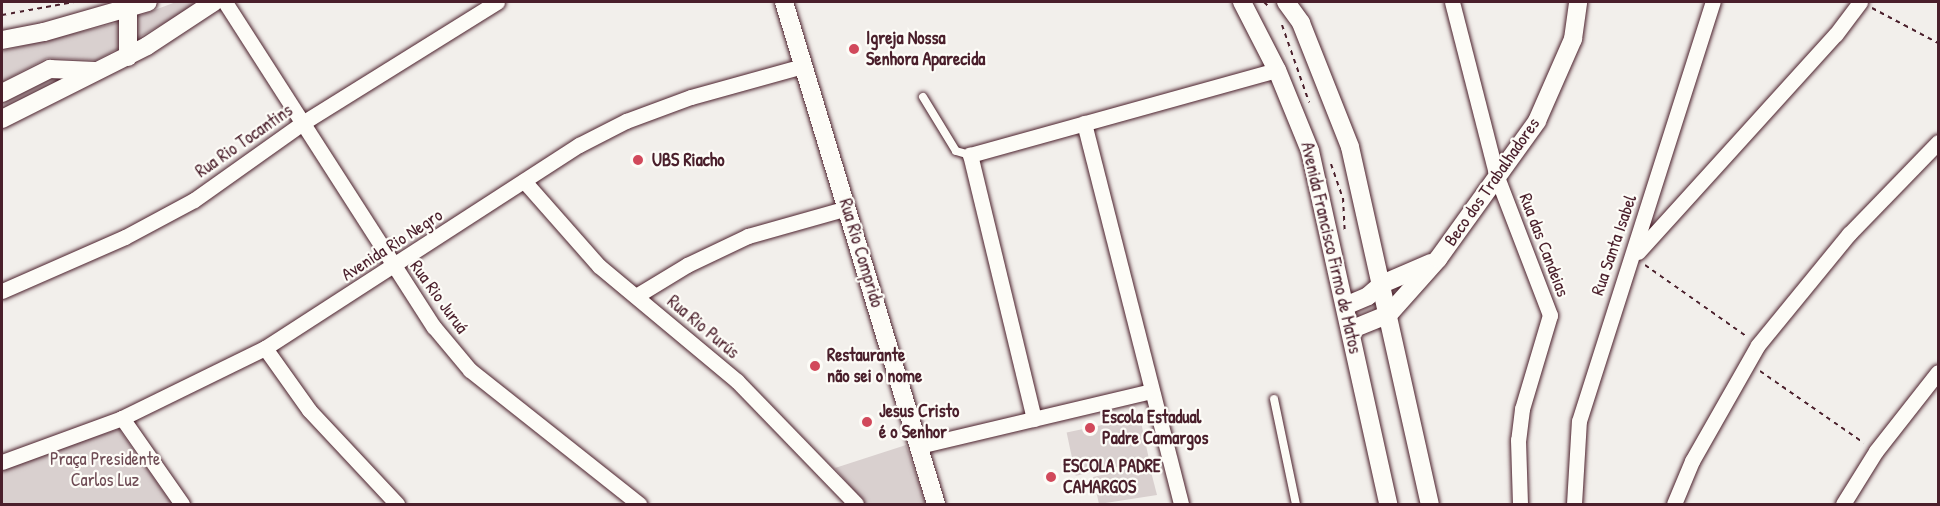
<!DOCTYPE html>
<html>
<head>
<meta charset="utf-8">
<style>
  body { margin:0 }
  #map { position:relative; width:1940px; height:506px; overflow:hidden; background:#f2efeb; font-family:"Patrick Hand",sans-serif }
  div>[style] { position:absolute }
  .green>* { inset:0; background:#d9d0cf; transform-origin:0 0 }
  .path>* { height:2px; margin-top:-1px; transform-origin:0; background:repeating-linear-gradient(90deg,#4a1f2b 0 4.5px,transparent 0 9px) }
  .roads { filter:drop-shadow(0 0 2px #4a1f2b) drop-shadow(0 0 2px #4a1f2b) }
  .service>* { height:8px; margin:-4px; padding:0 4px; transform-origin:4px; border-radius:4px; background:#fdfcf7 }
  .minor>* { height:15px; margin:-7.5px; padding:0 7.5px; transform-origin:7.5px; border-radius:7.5px; background:#fdfcf7 }
  .tertiary>* { height:18px; margin:-9px; padding:0 9px; transform-origin:9px; border-radius:9px; background:#fdfcf7 }
  .dots>* { width:16px; height:16px; translate:-50% -50%; box-sizing:border-box; border:3px solid #fdfcf7; border-radius:50% }
  span { translate:-50% -50%; white-space:nowrap; text-align:center; line-height:1.15; -webkit-text-stroke:4.5px #fdfcf7; paint-order:stroke }
  .poi-label { font-size:18px; color:#4a1f2b; font-weight:700 }
  .left { translate:0 -50%; text-align:left }
  .street-label { font-size:18px; color:#4a1f2b }
  .park-label { font-size:18px; color:#6e4b54 }
  .frame { position:absolute; inset:0; border:3px solid #4a1f2b; pointer-events:none }
</style>
</head>
<body>
<div id="map">
  <div class="green">
    <i style="clip-path:polygon(176px 2px,203px 2px,97px 60px,47px 58px,2px 82px,2px 51px,125px 21px)"></i>
    <i style="left:1140px;top:417px;width:44px;height:75px;rotate:78deg"></i>
    <i style="clip-path:polygon(119px 429px,172px 504px,2px 504px,2px 468px)"></i>
    <i style="clip-path:polygon(906px 445px,926px 504px,865px 504px,835px 468px)"></i>
    <i style="clip-path:polygon(1149px 464px,1157px 495px,1099px 504px,1093px 477px)"></i>
  </div>
  <div class="path">
    <i style="left:1264px;top:2px;width:8px;rotate:45deg"></i>
    <i style="left:1872px;top:8px;width:75px;rotate:27.9deg"></i>
    <i style="left:2px;top:15px;width:73px;rotate:-10.2deg"></i>
    <i style="left:1282px;top:25px;width:82px;rotate:70.7deg"></i>
    <i style="left:1331px;top:164px;width:36px;rotate:71deg"></i>
    <i style="left:1343px;top:198px;width:33px;rotate:87deg"></i>
    <i style="left:1645px;top:265px;width:123px;rotate:35.1deg"></i>
    <i style="left:1760px;top:371px;width:126px;rotate:34.7deg"></i>
  </div>
  <div class="roads">
    <div class="service">
      <i style="left:923px;top:97px;width:63px;rotate:58.6deg"></i>
      <i style="left:956px;top:151px;width:15px;rotate:16deg"></i>
      <i style="left:1274px;top:399px;width:107px;rotate:78.2deg"></i>
    </div>
    <div class="minor">
      <i style="left:225px;top:2px;width:386px;rotate:57.3deg"></i>
      <i style="left:434px;top:327px;width:56px;rotate:50.1deg"></i>
      <i style="left:470px;top:370px;width:216px;rotate:38.4deg"></i>
      <i style="left:1452px;top:2px;width:181px;rotate:75.6deg"></i>
      <i style="left:1497px;top:177px;width:148px;rotate:69deg"></i>
      <i style="left:1550px;top:315px;width:98px;rotate:106.6deg"></i>
      <i style="left:1522px;top:409px;width:31px;rotate:97deg"></i>
      <i style="left:1518px;top:440px;width:64px;rotate:88.2deg"></i>
      <i style="left:1084px;top:123px;width:393px;rotate:75.7deg"></i>
      <i style="left:524px;top:181px;width:113px;rotate:48.6deg"></i>
      <i style="left:599px;top:266px;width:180px;rotate:39.8deg"></i>
      <i style="left:737px;top:381px;width:171px;rotate:45.9deg"></i>
      <i style="left:1638px;top:252px;width:294px;rotate:-47.8deg"></i>
      <i style="left:1836px;top:34px;width:40px;rotate:-53deg"></i>
      <i style="left:2px;top:291px;width:134px;rotate:-23.7deg"></i>
      <i style="left:125px;top:237px;width:78px;rotate:-28.2deg"></i>
      <i style="left:194px;top:200px;width:131px;rotate:-35.4deg"></i>
      <i style="left:301px;top:124px;width:231px;rotate:-31.9deg"></i>
      <i style="left:636px;top:296px;width:60px;rotate:-31.3deg"></i>
      <i style="left:687px;top:265px;width:68px;rotate:-25.4deg"></i>
      <i style="left:748px;top:236px;width:103px;rotate:-15.8deg"></i>
      <i style="left:265px;top:348px;width:76px;rotate:54.6deg"></i>
      <i style="left:309px;top:410px;width:129px;rotate:46.9deg"></i>
      <i style="left:122px;top:418px;width:105px;rotate:55.1deg"></i>
      <i style="left:1034px;top:419px;width:272px;rotate:-103.6deg"></i>
      <i style="left:970px;top:155px;width:319px;rotate:-15.5deg"></i>
      <i style="left:919px;top:446px;width:239px;rotate:-13.3deg"></i>
      <i style="left:2px;top:462px;width:128px;rotate:-20.1deg"></i>
      <i style="left:122px;top:418px;width:159px;rotate:-26.1deg"></i>
      <i style="left:265px;top:348px;width:374px;rotate:-32.9deg"></i>
      <i style="left:579px;top:145px;width:53px;rotate:-27.1deg"></i>
      <i style="left:626px;top:121px;width:69px;rotate:-20.3deg"></i>
      <i style="left:691px;top:97px;width:116px;rotate:-15.5deg"></i>
      <i style="left:1574px;top:504px;width:83px;rotate:-86.6deg"></i>
      <i style="left:1579px;top:421px;width:440px;rotate:-72.3deg"></i>
      <i style="left:1674px;top:504px;width:47px;rotate:-67.3deg"></i>
      <i style="left:1692px;top:461px;width:133px;rotate:-60.4deg"></i>
      <i style="left:1758px;top:345px;width:144px;rotate:-50.7deg"></i>
      <i style="left:1849px;top:234px;width:128px;rotate:-45.9deg"></i>
      <i style="left:1843px;top:504px;width:62px;rotate:-58.1deg"></i>
      <i style="left:1876px;top:451px;width:100px;rotate:-51.9deg"></i>
    </div>
    <div class="tertiary">
      <i style="left:123px;top:2px;width:9px;rotate:58deg"></i>
      <i style="left:128px;top:10px;width:47px;rotate:90deg"></i>
      <i style="left:784px;top:2px;width:525px;rotate:73.15deg"></i>
      <i style="left:1242px;top:2px;width:76px;rotate:62.8deg"></i>
      <i style="left:1277px;top:70px;width:87px;rotate:67.8deg"></i>
      <i style="left:1310px;top:151px;width:362px;rotate:77.5deg"></i>
      <i style="left:1286px;top:2px;width:26px;rotate:54deg"></i>
      <i style="left:1301px;top:23px;width:133px;rotate:68.4deg"></i>
      <i style="left:1350px;top:147px;width:366px;rotate:77.4deg"></i>
      <i style="left:2px;top:40px;width:43px;rotate:-10.8deg"></i>
      <i style="left:44px;top:32px;width:108px;rotate:-16.1deg"></i>
      <i style="left:2px;top:93px;width:54px;rotate:-26.6deg"></i>
      <i style="left:50px;top:69px;width:45px;rotate:2.5deg"></i>
      <i style="left:2px;top:119px;width:162px;rotate:-26.7deg"></i>
      <i style="left:147px;top:46px;width:80px;rotate:-33.3deg"></i>
      <i style="left:1345px;top:306px;width:25px;rotate:-23deg"></i>
      <i style="left:1368px;top:296px;width:18px;rotate:-41deg"></i>
      <i style="left:1382px;top:284px;width:53px;rotate:-23.2deg"></i>
      <i style="left:1350px;top:330px;width:42px;rotate:-22.3deg"></i>
      <i style="left:1389px;top:314px;width:74px;rotate:-48.3deg"></i>
      <i style="left:1438px;top:259px;width:170px;rotate:-54.3deg"></i>
      <i style="left:1537px;top:121px;width:90px;rotate:-66.3deg"></i>
      <i style="left:1573px;top:39px;width:37px;rotate:-82deg"></i>
    </div>
  </div>
  <div class="dots">
    <i style="left:854px;top:49px;background:#d1495b"></i>
    <i style="left:638px;top:160px;background:#d1495b"></i>
    <i style="left:815px;top:366px;background:#d1495b"></i>
    <i style="left:867px;top:422px;background:#d1495b"></i>
    <i style="left:1090px;top:428px;background:#d1495b"></i>
    <i style="left:1051px;top:477px;background:#d1495b"></i>
  </div>
  <div class="poi-label">
    <span class="left" style="left:866px;top:49px">Igreja Nossa<br>Senhora Aparecida</span>
    <span class="left" style="left:652px;top:160px">UBS Riacho</span>
    <span class="left" style="left:827px;top:366px">Restaurante<br>não sei o nome</span>
    <span class="left" style="left:879px;top:422px">Jesus Cristo<br>é o Senhor</span>
    <span class="left" style="left:1102px;top:428px">Escola Estadual<br>Padre Camargos</span>
    <span class="left" style="left:1063px;top:477px">ESCOLA PADRE<br>CAMARGOS</span>
  </div>
  <div class="street-label">
    <span style="left:244px;top:141px;rotate:-35deg">Rua Rio Tocantins</span>
    <span style="left:1492px;top:182px;rotate:-55deg">Beco dos Trabalhadores</span>
    <span style="left:392px;top:245px;rotate:-33deg">Avenida Rio Negro</span>
    <span style="left:1544px;top:245px;rotate:69deg">Rua das Candeias</span>
    <span style="left:1614px;top:245px;rotate:-71deg">Rua Santa Isabel</span>
    <span style="left:1331px;top:248px;rotate:77deg">Avenida Francisco Firmo de Matos</span>
    <span style="left:861px;top:253px;rotate:73deg">Rua Rio Comprido</span>
    <span style="left:439px;top:297px;rotate:54deg">Rua Rio Juruá</span>
    <span style="left:703px;top:327px;rotate:40deg">Rua Rio Purús</span>
  </div>
  <div class="park-label">
    <span style="left:105px;top:470px">Praça Presidente<br>Carlos Luz</span>
  </div>
  <div class="frame"></div>
</div>
</body>
</html>
